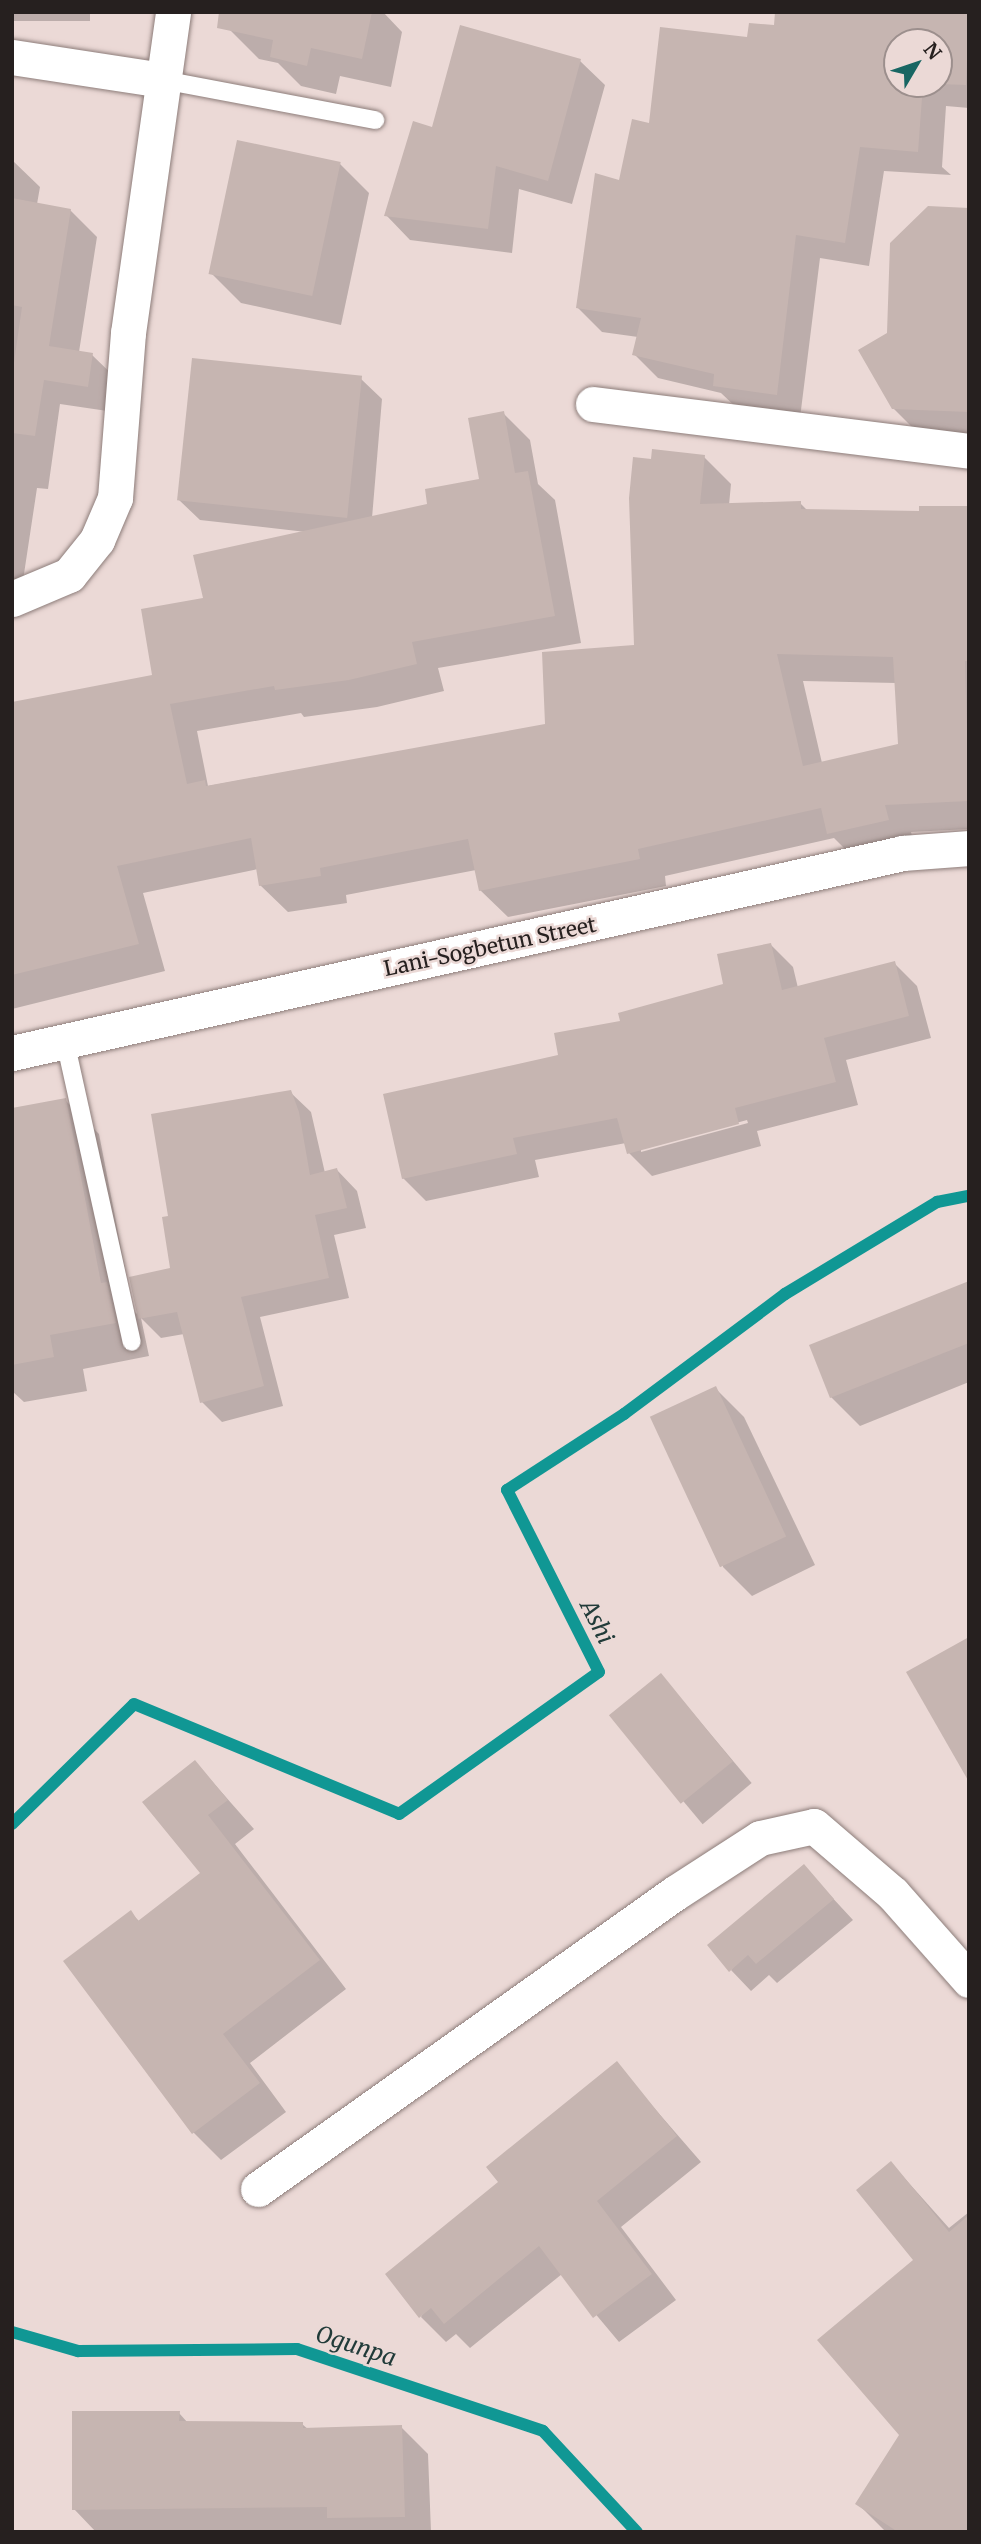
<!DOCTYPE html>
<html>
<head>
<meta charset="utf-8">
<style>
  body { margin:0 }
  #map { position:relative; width:981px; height:2544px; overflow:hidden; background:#ebd9d6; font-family:Merriweather,serif }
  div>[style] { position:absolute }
  .shadow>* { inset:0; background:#0003; transform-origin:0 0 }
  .stream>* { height:12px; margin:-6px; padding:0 6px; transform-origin:6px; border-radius:6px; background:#109794 }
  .building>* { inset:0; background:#c6b5b1; transform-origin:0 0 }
  .roads { filter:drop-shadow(0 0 2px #8d7d7a) drop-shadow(0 0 2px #8d7d7a) }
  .service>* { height:18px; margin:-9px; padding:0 9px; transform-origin:9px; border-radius:9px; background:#fff }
  .minor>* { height:35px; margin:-17.5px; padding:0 17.5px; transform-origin:17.5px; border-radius:17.5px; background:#fff }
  span { translate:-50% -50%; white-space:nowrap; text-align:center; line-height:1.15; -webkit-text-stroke:5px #ebd9d6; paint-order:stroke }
  .street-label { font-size:21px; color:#26201f }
  .water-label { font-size:23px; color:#213b39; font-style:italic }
  .frame { position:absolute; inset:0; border:14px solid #26201f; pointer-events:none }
  .north { position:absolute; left:883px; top:28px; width:70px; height:70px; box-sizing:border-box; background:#ebd9d6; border:2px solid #9c8f8d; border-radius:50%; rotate:51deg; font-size:19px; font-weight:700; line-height:28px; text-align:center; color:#26201f }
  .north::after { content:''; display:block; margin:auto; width:24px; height:32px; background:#186663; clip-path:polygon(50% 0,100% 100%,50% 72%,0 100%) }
</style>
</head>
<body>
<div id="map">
  <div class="shadow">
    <i style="left:12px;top:12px;width:78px;height:9px"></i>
    <i style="clip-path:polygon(233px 12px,383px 12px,402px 32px,391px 87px,340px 76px,336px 94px,301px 86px,278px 63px,259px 59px,230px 30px)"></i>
    <i style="clip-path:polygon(evenodd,969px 12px,969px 108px,946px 106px,942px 167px,951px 175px,884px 171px,869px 266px,820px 258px,800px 418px,739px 410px,721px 393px,658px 378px,634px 354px,638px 337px,602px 332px,578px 308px,620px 182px,651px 125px,749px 39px,776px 27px,969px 12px,897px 42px,939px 42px,939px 84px,897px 84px,897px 42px)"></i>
    <i style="clip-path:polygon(580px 61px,605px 85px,572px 204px,519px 189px,512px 253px,410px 240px,386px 215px,433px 129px)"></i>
    <i style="clip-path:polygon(12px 160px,40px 187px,37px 204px,70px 210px,97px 237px,79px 352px,92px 355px,119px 381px,114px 412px,60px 404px,48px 489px,37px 488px,19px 607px,12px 606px)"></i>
    <i style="clip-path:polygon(340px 164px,369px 193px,341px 325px,241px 303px,212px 274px)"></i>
    <i style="clip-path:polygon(969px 218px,969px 446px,929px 444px,893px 408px,889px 334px)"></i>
    <i style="clip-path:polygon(evenodd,194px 360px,361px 379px,382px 399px,372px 518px,429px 505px,481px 481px,503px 413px,530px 440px,538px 484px,555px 500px,581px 643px,438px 668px,444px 691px,377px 707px,304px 717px,301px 713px,197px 731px,208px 786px,547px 726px,636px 647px,652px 461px,704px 457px,731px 484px,729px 505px,800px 503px,808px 511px,921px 513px,969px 508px,969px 829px,911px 832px,915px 847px,856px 860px,834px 838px,665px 876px,666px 886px,508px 917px,480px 890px,476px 870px,346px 895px,347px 903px,288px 912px,260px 885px,258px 869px,143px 893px,165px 971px,12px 1009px,12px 704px,154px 677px,205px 600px,306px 532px,200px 520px,179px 500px,194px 360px,803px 681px,896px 683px,900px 745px,822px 763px,803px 681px)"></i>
    <i style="clip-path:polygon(evenodd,770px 944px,793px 967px,798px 988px,894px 963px,917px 986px,931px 1038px,846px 1060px,858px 1105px,757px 1131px,761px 1146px,652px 1176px,629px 1153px,626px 1143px,535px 1160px,539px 1177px,426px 1201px,403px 1178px,560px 1056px,622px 1022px,725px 985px,770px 944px,747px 1120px,748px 1123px,641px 1152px,641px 1149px,747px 1120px)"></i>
    <i style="clip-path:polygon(290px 1092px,311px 1112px,325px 1173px,337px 1170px,357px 1191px,366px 1228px,334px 1235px,349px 1298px,260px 1317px,283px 1406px,222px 1422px,202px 1402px,184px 1334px,161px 1338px,141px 1318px,149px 1356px,83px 1369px,87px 1391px,24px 1402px,12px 1391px,12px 1109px,65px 1100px,99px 1134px,133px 1310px,140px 1317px,172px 1269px,170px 1217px)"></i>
    <i style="clip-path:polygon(969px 1283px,969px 1382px,860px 1426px,831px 1397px)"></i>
    <i style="clip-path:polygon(715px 1388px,744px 1417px,815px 1565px,752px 1596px,723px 1567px)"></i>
    <i style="left:661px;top:1675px;width:141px;height:64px;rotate:50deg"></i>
    <i style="clip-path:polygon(195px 1762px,254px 1829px,235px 1844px,346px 1989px,250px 2063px,286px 2112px,221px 2160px,193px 2132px,131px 1913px,140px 1922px,202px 1874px)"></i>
    <i style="clip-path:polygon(804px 1867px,853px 1920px,777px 1983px,769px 1975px,751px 1991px,731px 1970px)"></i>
    <i style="clip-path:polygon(616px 2064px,701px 2162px,621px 2227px,676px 2300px,619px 2342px,562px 2274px,470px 2348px,456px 2334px,446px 2342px,421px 2317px,500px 2183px)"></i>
    <i style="clip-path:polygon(891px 2163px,949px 2228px,969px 2212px,969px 2532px,886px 2532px,857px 2503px,901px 2434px,915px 2260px)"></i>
    <i style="clip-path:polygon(179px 2413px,188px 2423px,302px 2424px,309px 2430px,401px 2427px,428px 2454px,431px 2532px,96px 2532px,74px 2509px)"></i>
  </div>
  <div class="stream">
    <i style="left:12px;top:1824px;width:171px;rotate:-44.5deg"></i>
    <i style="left:134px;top:1704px;width:287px;rotate:22.5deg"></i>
    <i style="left:399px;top:1814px;width:245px;rotate:-35.4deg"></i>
    <i style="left:599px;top:1672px;width:204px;rotate:-116.8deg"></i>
    <i style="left:507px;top:1490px;width:140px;rotate:-33deg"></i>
    <i style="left:624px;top:1414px;width:201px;rotate:-36.7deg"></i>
    <i style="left:785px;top:1294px;width:178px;rotate:-31.2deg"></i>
    <i style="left:937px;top:1202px;width:33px;rotate:-11deg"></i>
    <i style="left:12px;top:2332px;width:69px;rotate:16.1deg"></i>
    <i style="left:78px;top:2351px;width:219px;rotate:-0.5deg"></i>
    <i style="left:297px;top:2349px;width:259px;rotate:18.4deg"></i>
    <i style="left:543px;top:2431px;width:138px;rotate:47.1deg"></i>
  </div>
  <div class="building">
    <i style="clip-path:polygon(219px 12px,372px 12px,362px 59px,311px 48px,307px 66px,270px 57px,273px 40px,217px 28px)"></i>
    <i style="clip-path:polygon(775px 12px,969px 12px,966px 85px,939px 84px,939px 42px,897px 42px,897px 84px,923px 84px,918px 152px,860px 147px,845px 243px,796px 235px,777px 395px,713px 386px,714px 374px,632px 355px,641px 318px,576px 308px,595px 173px,619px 180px,632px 119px,649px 123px,660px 27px,747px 37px,749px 23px,774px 25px)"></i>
    <i style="clip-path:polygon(460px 25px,581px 59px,548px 181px,496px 166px,488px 229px,384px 216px,413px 121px,432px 127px)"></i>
    <i style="left:237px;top:140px;width:106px;height:137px;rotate:12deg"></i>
    <i style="clip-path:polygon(12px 198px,71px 209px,49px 346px,93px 353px,88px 387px,44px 380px,35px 436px,12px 433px,12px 376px,22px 307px,12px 305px)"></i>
    <i style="clip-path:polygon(928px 206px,969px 208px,969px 412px,892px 409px,858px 350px,887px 333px,890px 243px)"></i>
    <i style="left:192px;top:358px;width:171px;height:143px;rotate:6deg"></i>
    <i style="clip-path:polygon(evenodd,504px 411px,515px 473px,528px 471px,555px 616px,412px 642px,417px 664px,349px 680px,275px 690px,274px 686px,170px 704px,187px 784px,205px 780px,206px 786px,545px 724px,542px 652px,634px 645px,629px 498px,633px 457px,651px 459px,652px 449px,705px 455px,700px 504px,801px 501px,801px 509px,919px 511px,919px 506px,969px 506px,969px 661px,965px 661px,969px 801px,885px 805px,889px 820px,827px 834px,821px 808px,638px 849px,640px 859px,479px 891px,468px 839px,320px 868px,321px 876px,259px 886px,251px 838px,117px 866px,139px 944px,12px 975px,12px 702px,152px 675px,141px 609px,203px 598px,193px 555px,427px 504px,425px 489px,479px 479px,468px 418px,504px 411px,777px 654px,893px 657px,898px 744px,803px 766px,777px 654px)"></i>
    <i style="clip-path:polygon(771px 943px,782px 990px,895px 961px,909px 1016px,824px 1038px,836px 1082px,735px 1108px,739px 1124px,627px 1154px,617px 1118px,513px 1138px,517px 1154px,402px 1179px,383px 1094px,558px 1055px,554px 1033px,620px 1021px,618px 1013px,723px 984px,717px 954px)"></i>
    <i style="clip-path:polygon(291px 1090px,299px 1112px,310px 1175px,337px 1168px,347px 1208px,315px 1215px,329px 1278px,241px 1297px,264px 1386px,200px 1403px,177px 1312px,138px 1319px,129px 1277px,170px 1268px,162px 1217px,168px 1216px,151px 1114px)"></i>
    <i style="clip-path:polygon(66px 1098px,101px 1283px,107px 1282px,116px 1323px,50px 1335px,54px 1357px,12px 1365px,12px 1108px)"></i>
    <i style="clip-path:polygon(969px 1281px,969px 1343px,830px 1398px,809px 1345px)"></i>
    <i style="left:716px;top:1386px;width:166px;height:73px;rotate:65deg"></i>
    <i style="clip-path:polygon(969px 1637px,969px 1782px,906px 1672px)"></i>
    <i style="left:661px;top:1673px;width:114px;height:67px;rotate:51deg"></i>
    <i style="clip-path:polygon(195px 1760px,228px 1800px,208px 1815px,320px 1960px,223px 2034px,260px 2083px,192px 2134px,63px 1961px,131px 1910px,138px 1921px,200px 1873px,142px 1802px)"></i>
    <i style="clip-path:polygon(804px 1864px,834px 1899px,756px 1964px,748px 1955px,729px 1972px,707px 1945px)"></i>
    <i style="clip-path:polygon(617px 2061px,677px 2136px,597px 2201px,652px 2274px,593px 2318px,539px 2246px,444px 2324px,431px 2308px,419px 2318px,385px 2274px,498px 2182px,486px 2167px)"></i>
    <i style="clip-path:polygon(891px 2161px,949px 2232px,969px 2215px,969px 2532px,898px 2532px,855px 2504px,899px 2435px,817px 2340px,913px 2260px,856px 2190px)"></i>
    <i style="clip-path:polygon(72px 2411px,180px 2411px,179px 2421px,303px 2422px,303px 2428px,402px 2425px,405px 2517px,327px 2518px,327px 2507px,72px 2510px)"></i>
  </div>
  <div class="roads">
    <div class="service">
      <i style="left:163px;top:80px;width:216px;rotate:10.7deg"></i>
      <i style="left:65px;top:1041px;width:308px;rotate:77.5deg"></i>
    </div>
    <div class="minor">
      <i style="left:12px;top:57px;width:153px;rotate:8.7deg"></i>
      <i style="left:593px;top:404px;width:379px;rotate:7.1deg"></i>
      <i style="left:12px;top:599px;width:62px;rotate:-22.8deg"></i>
      <i style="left:69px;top:575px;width:45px;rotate:-51.3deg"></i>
      <i style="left:97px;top:540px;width:46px;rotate:-66.8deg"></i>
      <i style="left:115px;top:498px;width:166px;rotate:-85.5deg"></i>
      <i style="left:128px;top:333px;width:324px;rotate:-82deg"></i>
      <i style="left:12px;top:1053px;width:913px;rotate:-12.65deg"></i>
      <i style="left:903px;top:853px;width:66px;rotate:-4.3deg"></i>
      <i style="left:258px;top:2189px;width:511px;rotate:-35.37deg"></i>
      <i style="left:675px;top:1893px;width:101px;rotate:-32.9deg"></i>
      <i style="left:760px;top:1838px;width:55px;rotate:-12.5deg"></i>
      <i style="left:814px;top:1826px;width:104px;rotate:40.7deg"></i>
      <i style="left:893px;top:1894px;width:115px;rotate:48.5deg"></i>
    </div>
  </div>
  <div class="street-label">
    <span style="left:490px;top:947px;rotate:-12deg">Lani-Sogbetun Street</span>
  </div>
  <div class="water-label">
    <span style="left:597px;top:1622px;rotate:63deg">Ashi</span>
    <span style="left:356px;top:2346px;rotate:18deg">Ogunpa</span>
  </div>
  <div class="frame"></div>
  <div class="north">N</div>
</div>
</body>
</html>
